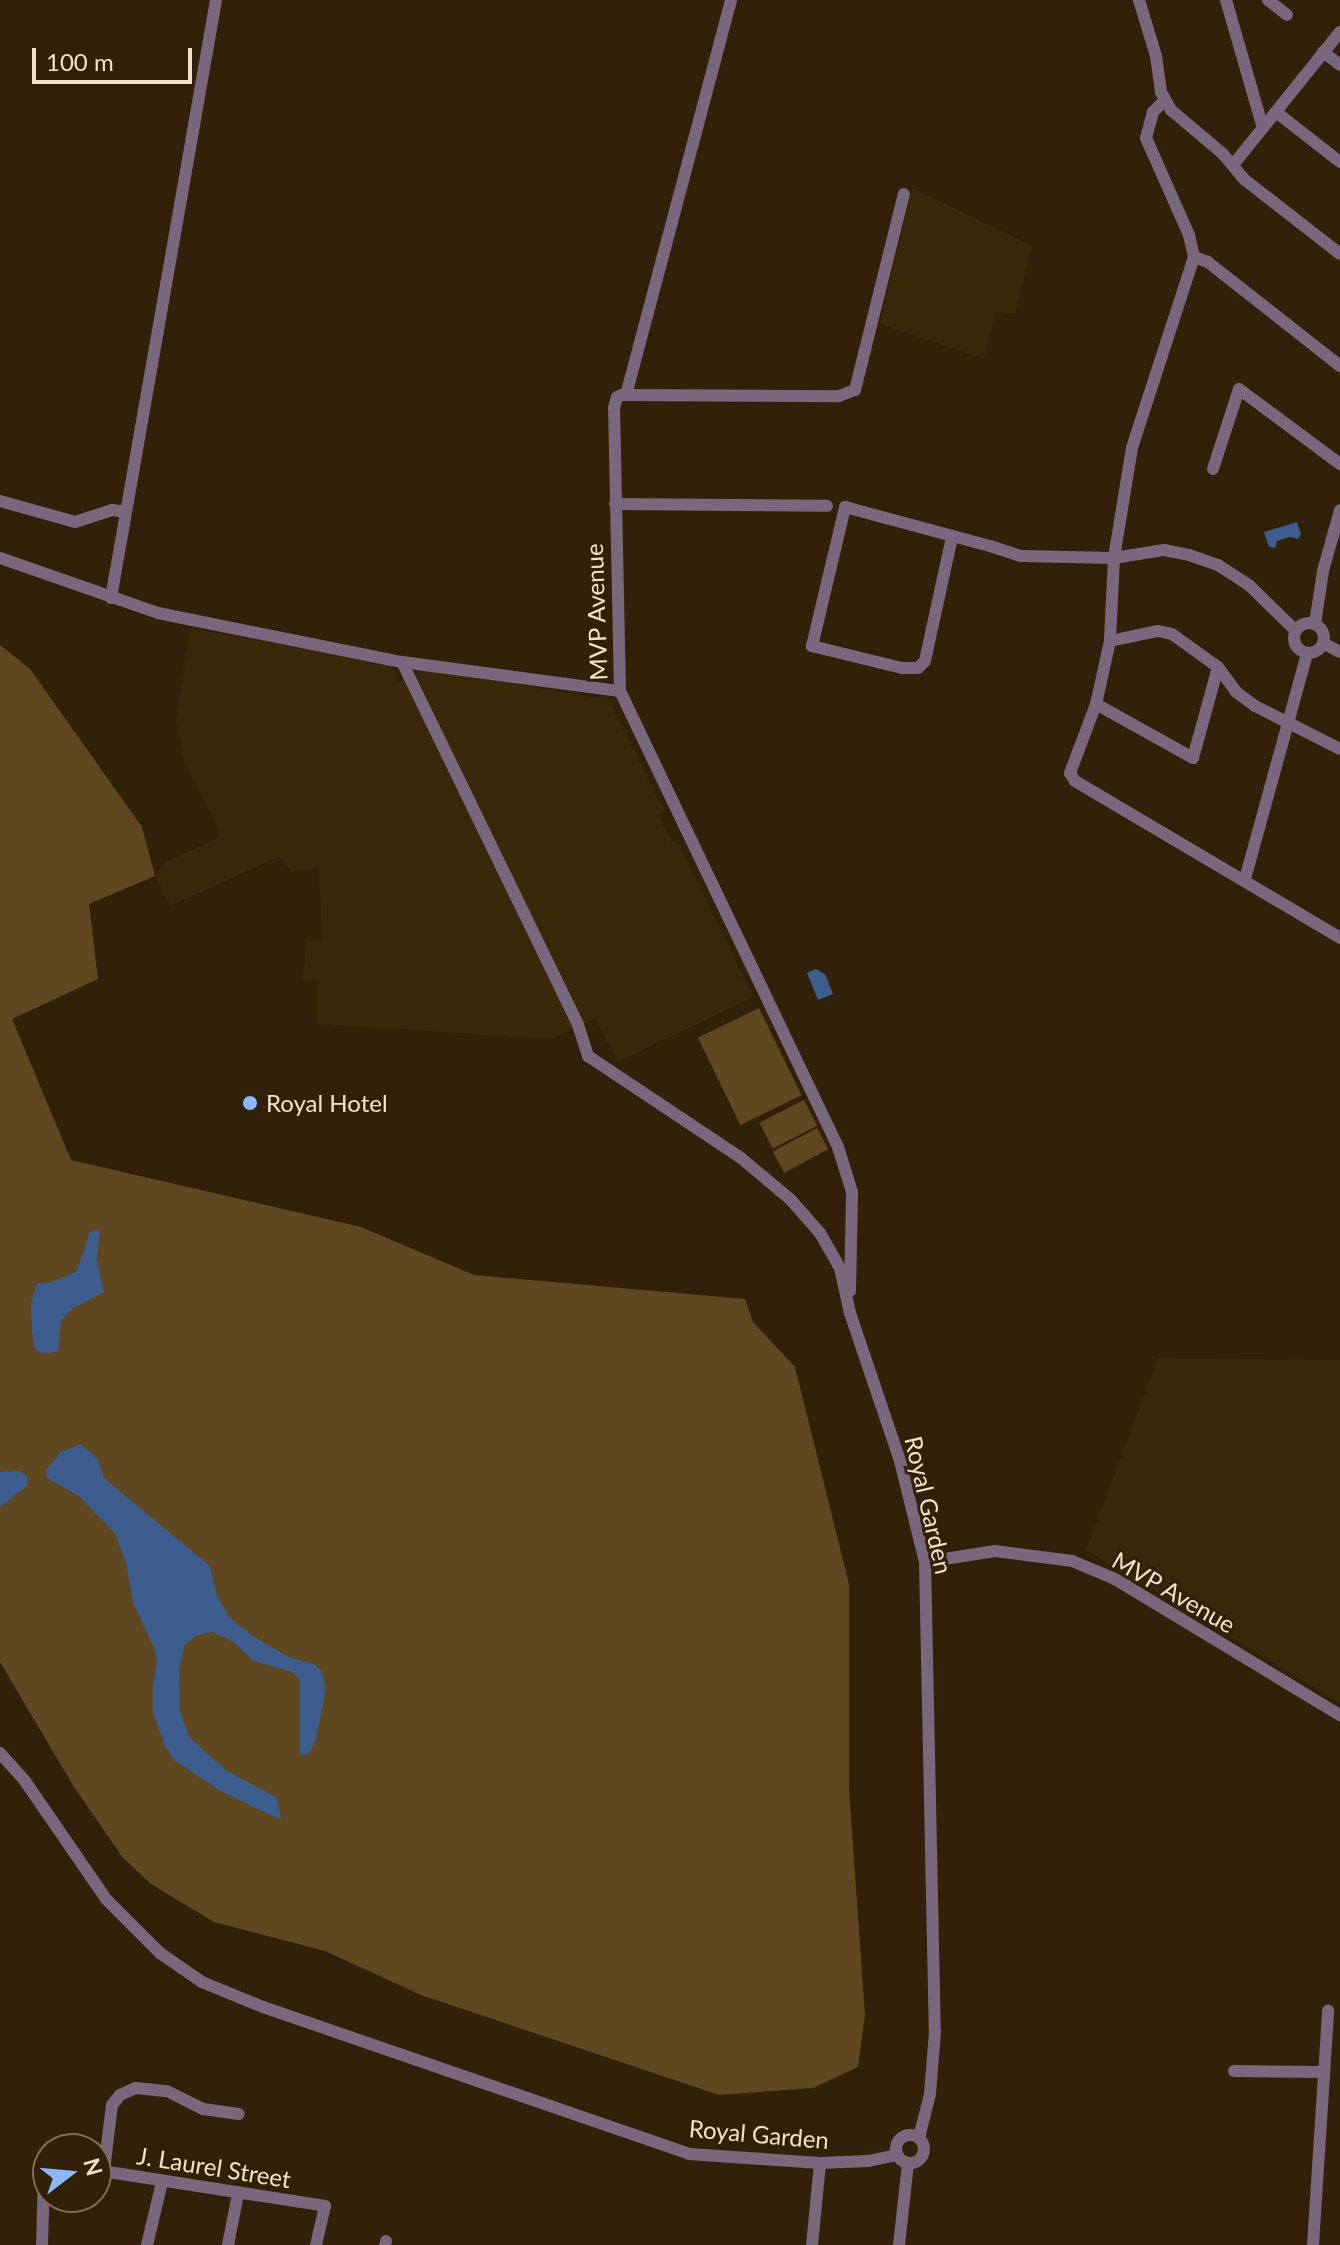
<!DOCTYPE html>
<html>
<head>
<meta charset="utf-8">
<style>
  body { margin:0 }
  #map { position:relative; width:1340px; height:2245px; overflow:hidden; background:#302108; font-family:Lato,sans-serif }
  div>[style] { position:absolute }
  .built>* { inset:0; background:#39280a }
  .green>* { inset:0; background:#5f4720; transform-origin:0 0 }
  .water>* { inset:0; background:#3d5d8e }
  .minor>* { height:12px; margin:-6px; padding:0 6px; transform-origin:6px; border-radius:6px; background:#78677d }
  .minor>.ring { margin:-6px; padding:0; box-sizing:content-box; background:none; border:12px solid #78677d; border-radius:50% }
  .dots>* { width:22px; height:22px; translate:-50% -50%; box-sizing:border-box; border:4px solid #302108; border-radius:50% }
  span { translate:-50% -50%; white-space:nowrap; text-align:center; line-height:1.15; -webkit-text-stroke:6px #302108; paint-order:stroke }
  .street-label { font-size:24px; color:#f3e3ca }
  .poi-label { font-size:24px; color:#f3e3ca }
  .left { translate:0 -50%; text-align:left }
  .north { position:absolute; left:32px; top:2133px; width:80px; height:80px; box-sizing:border-box; background:#302108; border:2px solid #7e6f56; border-radius:50%; rotate:74deg; font-size:22px; font-weight:700; line-height:32px; text-align:center; color:#f3e3ca }
  .north::after { content:''; display:block; margin:auto; width:28px; height:36px; background:#8db9fc; clip-path:polygon(50% 0,100% 100%,50% 72%,0 100%) }
  .scale { position:absolute; left:32px; top:48px; width:160px; height:36px; box-sizing:border-box; border:4px solid #f3e3ca; border-top:0; padding-left:10px; font-size:24px; line-height:28px; white-space:nowrap; color:#f3e3ca; -webkit-text-stroke:6px #302108; paint-order:stroke }
</style>
</head>
<body>
<div id="map">
  <div class="built">
    <i style="clip-path:polygon(912px 188px,1032px 246px,1015px 314px,996px 312px,984px 359px,880px 324px)"></i>
    <i style="clip-path:polygon(190px 628px,391px 664px,399px 682px,426px 669px,599px 698px,606px 695px,664px 810px,658px 815px,672px 842px,677px 840px,753px 997px,618px 1062px,595px 1019px,551px 1039px,318px 1024px,318px 981px,303px 980px,306px 941px,322px 940px,319px 869px,290px 871px,281px 856px,170px 906px,155px 876px,165px 862px,219px 838px,217px 825px,184px 761px,176px 719px)"></i>
    <i style="clip-path:polygon(1158px 1358px,1340px 1360px,1340px 1703px,1086px 1550px)"></i>
  </div>
  <div class="green">
    <i style="clip-path:polygon(0 645px,30px 669px,142px 827px,155px 876px,89px 904px,98px 979px,12px 1019px,71px 1160px,361px 1227px,474px 1275px,745px 1299px,753px 1322px,795px 1367px,849px 1584px,849px 1789px,865px 2015px,858px 2067px,813px 2088px,719px 2095px,421px 1995px,325px 1951px,214px 1922px,151px 1884px,123px 1858px,74px 1787px,0 1662px)"></i>
    <i style="left:759px;top:1008px;width:97px;height:68px;rotate:64deg"></i>
    <i style="left:804px;top:1100px;width:29px;height:50px;rotate:63deg"></i>
    <i style="left:817px;top:1128px;width:24px;height:50px;rotate:62deg"></i>
  </div>
  <div class="water">
    <i style="clip-path:polygon(1297px 522px,1301px 534px,1298px 539px,1290px 537px,1277px 541px,1275px 548px,1269px 547px,1264px 532px)"></i>
    <i style="clip-path:polygon(816px 969px,825px 974px,833px 994px,818px 1000px,807px 973px)"></i>
    <i style="clip-path:polygon(100px 1229px,97px 1260px,104px 1292px,73px 1308px,61px 1320px,58px 1352px,41px 1353px,35px 1349px,32px 1333px,31px 1304px,37px 1283px,52px 1282px,77px 1271px,90px 1232px)"></i>
    <i style="clip-path:polygon(81px 1444px,98px 1459px,104px 1478px,210px 1566px,217px 1596px,230px 1618px,257px 1639px,289px 1657px,316px 1665px,322px 1673px,326px 1689px,316px 1739px,309px 1754px,300px 1755px,300px 1680px,292px 1672px,254px 1661px,232px 1641px,213px 1632px,197px 1635px,184px 1646px,179px 1670px,180px 1711px,190px 1738px,226px 1770px,277px 1798px,281px 1820px,219px 1790px,174px 1760px,165px 1746px,153px 1713px,153px 1686px,157px 1661px,154px 1647px,133px 1603px,126px 1562px,115px 1533px,79px 1496px,47px 1478px,46px 1470px,61px 1452px)"></i>
    <i style="clip-path:polygon(20px 1471px,27px 1476px,28px 1485px,0 1507px,0 1472px)"></i>
  </div>
  <div class="minor">
    <i style="left:1139px;top:0;width:59px;rotate:73.1deg"></i>
    <i style="left:1156px;top:56px;width:36px;rotate:82deg"></i>
    <i style="left:1161px;top:92px;width:21px;rotate:61deg"></i>
    <i style="left:1171px;top:110px;width:68px;rotate:40.2deg"></i>
    <i style="left:1223px;top:154px;width:34px;rotate:50deg"></i>
    <i style="left:1245px;top:180px;width:120px;rotate:37.9deg"></i>
    <i style="left:1226px;top:0;width:133px;rotate:73.9deg"></i>
    <i style="left:1268px;top:0;width:24px;rotate:38deg"></i>
    <i style="left:1323px;top:52px;width:21px;rotate:37deg"></i>
    <i style="left:1164px;top:101px;width:16px;rotate:135deg"></i>
    <i style="left:1153px;top:112px;width:27px;rotate:105deg"></i>
    <i style="left:1146px;top:138px;width:106px;rotate:66.1deg"></i>
    <i style="left:1189px;top:235px;width:23px;rotate:77deg"></i>
    <i style="left:1276px;top:112px;width:81px;rotate:38deg"></i>
    <i style="left:1233px;top:165px;width:171px;rotate:-51.2deg"></i>
    <i style="left:1340px;top:366px;width:168px;rotate:-141.8deg"></i>
    <i style="left:1208px;top:262px;width:15px;rotate:-160deg"></i>
    <i style="left:1194px;top:257px;width:201px;rotate:108deg"></i>
    <i style="left:1132px;top:448px;width:111px;rotate:99.3deg"></i>
    <i style="left:1114px;top:558px;width:83px;rotate:92.8deg"></i>
    <i style="left:1110px;top:641px;width:65px;rotate:102.5deg"></i>
    <i style="left:1096px;top:704px;width:74px;rotate:110.6deg"></i>
    <i style="left:1070px;top:773px;width:9px;rotate:58deg"></i>
    <i style="left:1075px;top:781px;width:308px;rotate:30.6deg"></i>
    <i style="left:626px;top:395px;width:409px;rotate:-75.1deg"></i>
    <i style="left:1213px;top:469px;width:84px;rotate:-72deg"></i>
    <i style="left:1239px;top:389px;width:126px;rotate:36.6deg"></i>
    <i style="left:0;top:501px;width:78px;rotate:15.6deg"></i>
    <i style="left:75px;top:522px;width:39px;rotate:-18deg"></i>
    <i style="left:112px;top:510px;width:14px;rotate:8deg"></i>
    <i style="left:615px;top:504px;width:212px;rotate:0.5deg"></i>
    <i style="left:952px;top:537px;width:127px;rotate:102.3deg"></i>
    <i style="left:925px;top:661px;width:10px;rotate:135deg"></i>
    <i style="left:918px;top:668px;width:16px;rotate:180deg"></i>
    <i style="left:902px;top:668px;width:93px;rotate:-166.3deg"></i>
    <i style="left:812px;top:646px;width:143px;rotate:-76.6deg"></i>
    <i style="left:845px;top:507px;width:150px;rotate:15.1deg"></i>
    <i style="left:990px;top:546px;width:33px;rotate:18deg"></i>
    <i style="left:1021px;top:556px;width:93px;rotate:1.2deg"></i>
    <i style="left:1114px;top:558px;width:51px;rotate:-9.1deg"></i>
    <i style="left:1164px;top:550px;width:25px;rotate:11deg"></i>
    <i style="left:1189px;top:555px;width:31px;rotate:19deg"></i>
    <i style="left:1218px;top:565px;width:38px;rotate:33deg"></i>
    <i style="left:1250px;top:586px;width:63px;rotate:44.4deg"></i>
    <i style="left:0;top:558px;width:167px;rotate:19.2deg"></i>
    <i style="left:158px;top:613px;width:249px;rotate:11.4deg"></i>
    <i style="left:402px;top:662px;width:220px;rotate:7.6deg"></i>
    <i style="left:111px;top:598px;width:607px;rotate:-80.04deg"></i>
    <i class="ring" style="left:1294px;top:623px;width:18px;height:18px"></i>
    <i style="left:1315px;top:624px;width:54px;rotate:-81.4deg"></i>
    <i style="left:1323px;top:571px;width:63px;rotate:-74.4deg"></i>
    <i style="left:1110px;top:641px;width:49px;rotate:-11.8deg"></i>
    <i style="left:1158px;top:631px;width:14px;rotate:12deg"></i>
    <i style="left:1172px;top:634px;width:57px;rotate:35.7deg"></i>
    <i style="left:1218px;top:667px;width:31px;rotate:54deg"></i>
    <i style="left:1236px;top:692px;width:24px;rotate:36deg"></i>
    <i style="left:1255px;top:706px;width:95px;rotate:26.8deg"></i>
    <i style="left:1323px;top:643px;width:19px;rotate:28deg"></i>
    <i style="left:402px;top:662px;width:403px;rotate:64.1deg"></i>
    <i style="left:578px;top:1025px;width:33px;rotate:72deg"></i>
    <i style="left:588px;top:1056px;width:184px;rotate:33.7deg"></i>
    <i style="left:741px;top:1158px;width:64px;rotate:39.9deg"></i>
    <i style="left:790px;top:1199px;width:45px;rotate:48.6deg"></i>
    <i style="left:820px;top:1233px;width:40px;rotate:60.3deg"></i>
    <i style="left:840px;top:1268px;width:46px;rotate:77.5deg"></i>
    <i style="left:850px;top:1313px;width:156px;rotate:71.3deg"></i>
    <i style="left:900px;top:1461px;width:104px;rotate:76.1deg"></i>
    <i style="left:925px;top:1562px;width:470px;rotate:88.8deg"></i>
    <i style="left:935px;top:2032px;width:62px;rotate:94.6deg"></i>
    <i style="left:930px;top:2094px;width:45px;rotate:104deg"></i>
    <i style="left:1096px;top:704px;width:111px;rotate:29.1deg"></i>
    <i style="left:1193px;top:758px;width:94px;rotate:-74.6deg"></i>
    <i style="left:1245px;top:879px;width:233px;rotate:-74.6deg"></i>
    <i style="left:850px;top:1291px;width:99px;rotate:-88.8deg"></i>
    <i style="left:852px;top:1192px;width:47px;rotate:-107.3deg"></i>
    <i style="left:838px;top:1147px;width:505px;rotate:-115.55deg"></i>
    <i style="left:620px;top:691px;width:283px;rotate:-91.2deg"></i>
    <i style="left:614px;top:408px;width:11px;rotate:-75deg"></i>
    <i style="left:617px;top:397px;width:5px;rotate:-22deg"></i>
    <i style="left:622px;top:395px;width:217px;rotate:0.3deg"></i>
    <i style="left:839px;top:396px;width:17px;rotate:-21deg"></i>
    <i style="left:855px;top:390px;width:202px;rotate:-76deg"></i>
    <i style="left:925px;top:1562px;width:71px;rotate:-8.9deg"></i>
    <i style="left:995px;top:1551px;width:78px;rotate:7.4deg"></i>
    <i style="left:1072px;top:1561px;width:47px;rotate:22.7deg"></i>
    <i style="left:1115px;top:1579px;width:263px;rotate:31.2deg"></i>
    <i style="left:0;top:1753px;width:38px;rotate:48deg"></i>
    <i style="left:25px;top:1781px;width:143px;rotate:55.5deg"></i>
    <i style="left:106px;top:1899px;width:76px;rotate:45deg"></i>
    <i style="left:160px;top:1953px;width:51px;rotate:34.6deg"></i>
    <i style="left:202px;top:1982px;width:66px;rotate:22.3deg"></i>
    <i style="left:263px;top:2007px;width:451px;rotate:19deg"></i>
    <i style="left:689px;top:2154px;width:131px;rotate:3.9deg"></i>
    <i style="left:820px;top:2163px;width:48px;rotate:-2.4deg"></i>
    <i style="left:868px;top:2161px;width:30px;rotate:-12deg"></i>
    <i style="left:1234px;top:2071px;width:90px;rotate:0.6deg"></i>
    <i class="ring" style="left:896px;top:2135px;width:16px;height:16px"></i>
    <i style="left:96px;top:2170px;width:232px;rotate:8.9deg"></i>
    <i style="left:325px;top:2206px;width:40px;rotate:103deg"></i>
    <i style="left:104px;top:2170px;width:65px;rotate:-83deg"></i>
    <i style="left:112px;top:2105px;width:13px;rotate:-51deg"></i>
    <i style="left:120px;top:2095px;width:17px;rotate:-24deg"></i>
    <i style="left:136px;top:2088px;width:31px;rotate:6deg"></i>
    <i style="left:167px;top:2091px;width:40px;rotate:26.6deg"></i>
    <i style="left:203px;top:2109px;width:36px;rotate:8deg"></i>
    <i style="left:42px;top:2245px;width:66px;rotate:-88.3deg"></i>
    <i style="left:44px;top:2179px;width:7px;rotate:-56deg"></i>
    <i style="left:147px;top:2245px;width:65px;rotate:-76.6deg"></i>
    <i style="left:228px;top:2245px;width:52px;rotate:-78.9deg"></i>
    <i style="left:385px;top:2245px;width:4px;rotate:-76deg"></i>
    <i style="left:812px;top:2245px;width:82px;rotate:-84.4deg"></i>
    <i style="left:899px;top:2245px;width:82px;rotate:-83.7deg"></i>
    <i style="left:1313px;top:2245px;width:235px;rotate:-86.3deg"></i>
  </div>
  <div class="dots">
    <i style="left:250px;top:1103px;background:#8db9fc"></i>
  </div>
  <div class="street-label">
    <span style="left:596px;top:612px;rotate:-92deg">MVP Avenue</span>
    <span style="left:929px;top:1505px;rotate:77deg">Royal Garden</span>
    <span style="left:1174px;top:1592px;rotate:30deg">MVP Avenue</span>
    <span style="left:759px;top:2134px;rotate:5deg">Royal Garden</span>
    <span style="left:214px;top:2167px;rotate:9deg">J. Laurel Street</span>
  </div>
  <div class="poi-label">
    <span class="left" style="left:266px;top:1103px">Royal Hotel</span>
  </div>
  <div class="north">N</div>
  <div class="scale">100 m</div>
</div>
</body>
</html>
